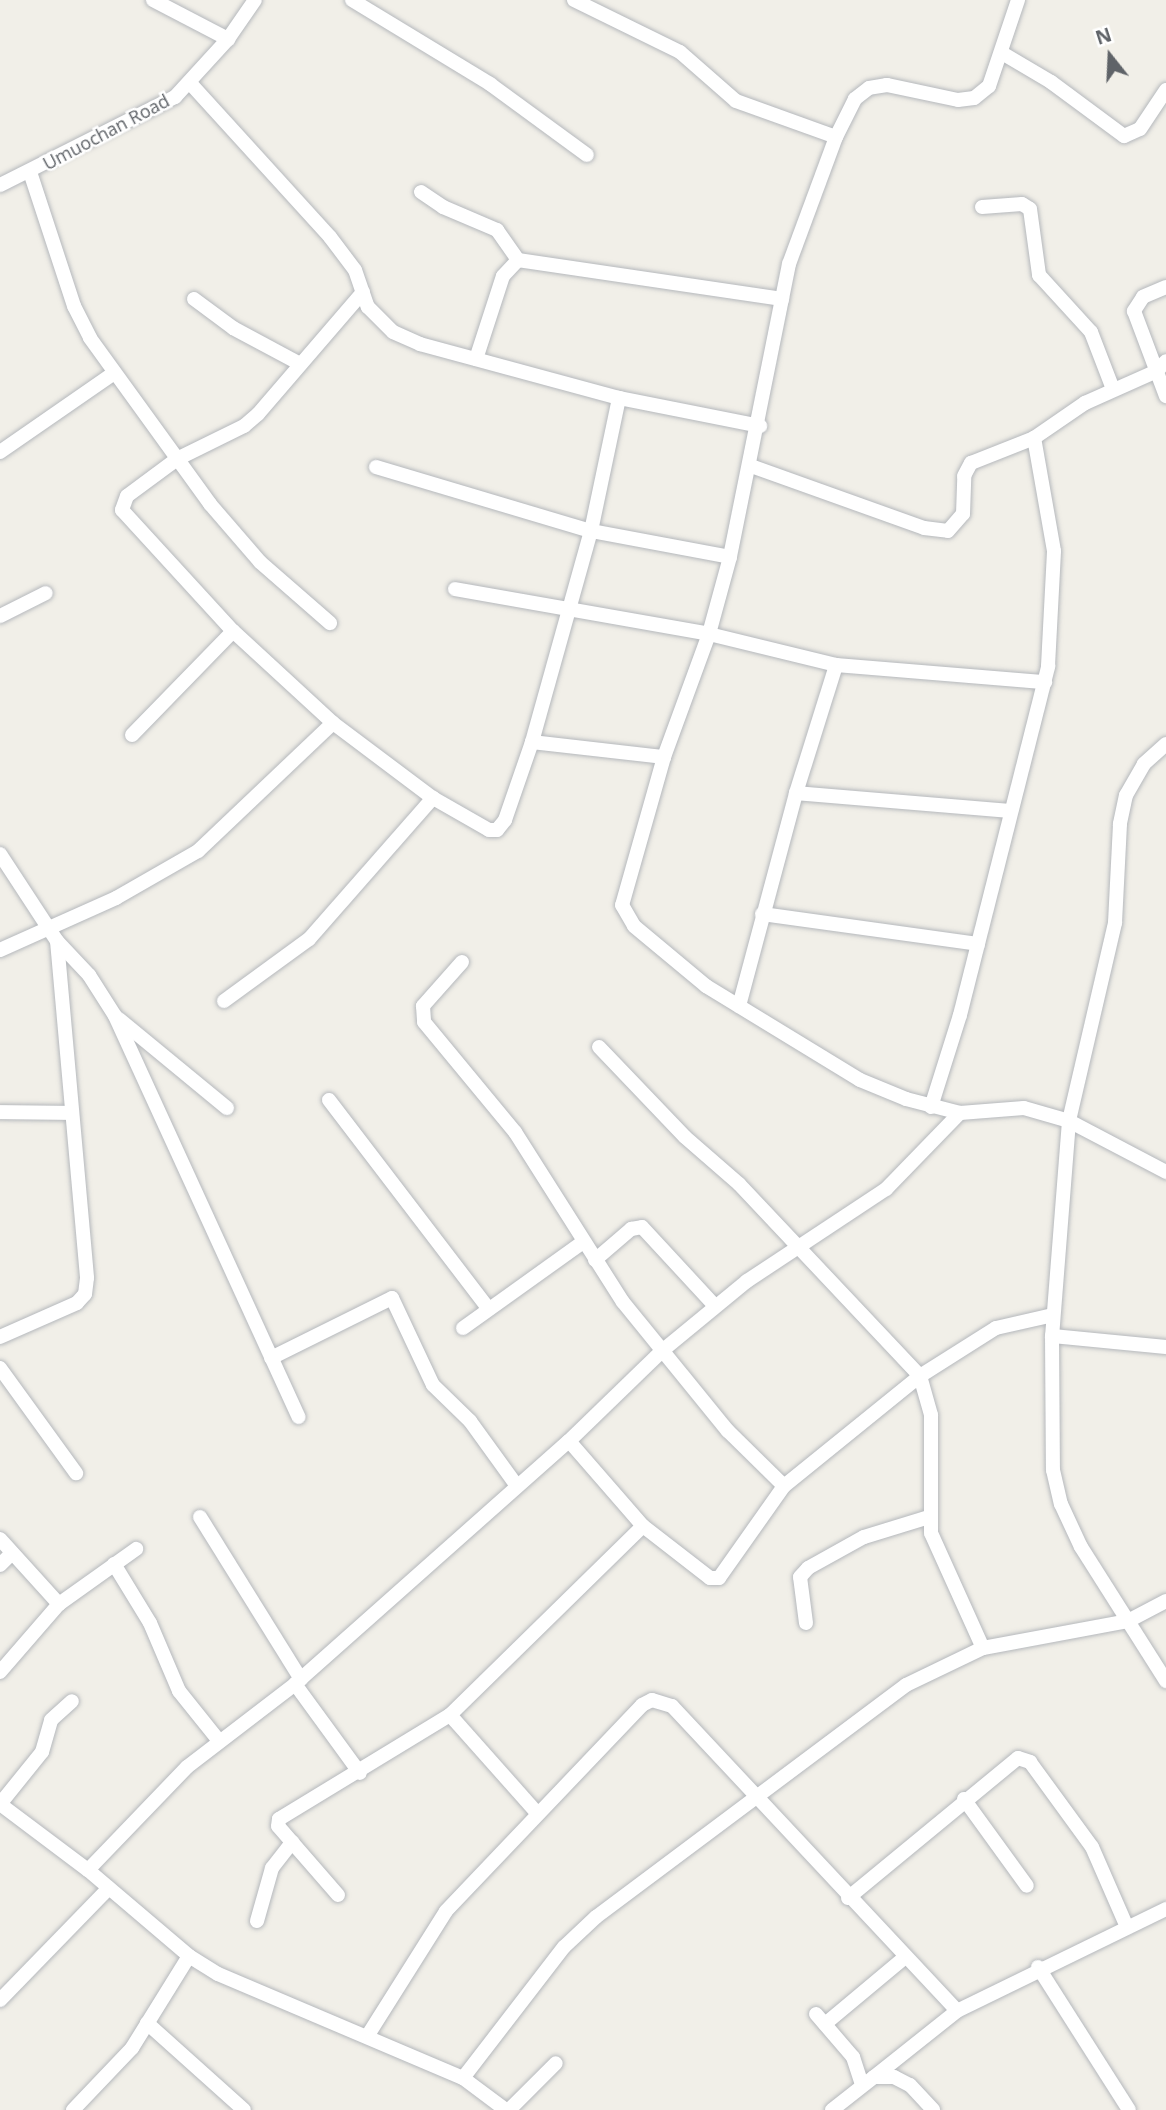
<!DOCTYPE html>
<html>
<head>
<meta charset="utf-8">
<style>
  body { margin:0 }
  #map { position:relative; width:1166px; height:2110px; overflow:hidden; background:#f1efe8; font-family:"Open Sans",sans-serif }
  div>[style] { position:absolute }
  .roads { filter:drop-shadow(0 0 2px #b5b8bc) drop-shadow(0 0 2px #b5b8bc) }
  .minor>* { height:14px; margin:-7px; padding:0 7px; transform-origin:7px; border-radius:7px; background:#fff }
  span { translate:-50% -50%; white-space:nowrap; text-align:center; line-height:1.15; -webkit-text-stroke:5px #fff; paint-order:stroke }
  .street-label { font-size:18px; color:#5f6368 }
  .north { position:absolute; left:1075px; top:21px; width:70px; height:70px; -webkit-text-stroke:5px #fff; paint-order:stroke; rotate:342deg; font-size:19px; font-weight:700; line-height:28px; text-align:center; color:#5f6368 }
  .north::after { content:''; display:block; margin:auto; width:24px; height:32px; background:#5f6368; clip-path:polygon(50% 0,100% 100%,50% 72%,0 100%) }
</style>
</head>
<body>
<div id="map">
  <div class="roads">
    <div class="minor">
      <i style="left:153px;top:0;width:85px;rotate:27.5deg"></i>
      <i style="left:352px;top:0;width:162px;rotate:31.3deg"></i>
      <i style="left:490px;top:84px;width:120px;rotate:36.2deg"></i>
      <i style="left:574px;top:0;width:118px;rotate:26.1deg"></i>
      <i style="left:680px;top:52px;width:74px;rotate:41.2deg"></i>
      <i style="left:736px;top:101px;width:106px;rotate:19.8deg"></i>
      <i style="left:1018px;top:0;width:91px;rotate:108.6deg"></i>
      <i style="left:989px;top:86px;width:19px;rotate:141deg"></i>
      <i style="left:974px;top:98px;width:16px;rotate:173deg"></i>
      <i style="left:958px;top:100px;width:73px;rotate:-168.1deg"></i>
      <i style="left:887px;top:85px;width:18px;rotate:171deg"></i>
      <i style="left:869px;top:88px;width:18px;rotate:142deg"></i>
      <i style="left:855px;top:99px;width:42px;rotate:116.6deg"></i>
      <i style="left:836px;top:137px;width:135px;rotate:110.3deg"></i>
      <i style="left:789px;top:264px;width:299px;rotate:101.4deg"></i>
      <i style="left:730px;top:557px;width:80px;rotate:105.3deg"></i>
      <i style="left:709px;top:634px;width:131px;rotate:110.1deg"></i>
      <i style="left:664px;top:757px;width:154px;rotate:105.8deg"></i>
      <i style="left:622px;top:905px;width:24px;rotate:60deg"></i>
      <i style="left:634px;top:926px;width:94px;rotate:39.8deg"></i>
      <i style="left:706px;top:986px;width:180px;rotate:31.4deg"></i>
      <i style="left:860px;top:1080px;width:50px;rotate:22.4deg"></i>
      <i style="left:906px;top:1099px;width:56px;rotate:14.5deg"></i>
      <i style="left:960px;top:1113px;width:64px;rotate:-4.5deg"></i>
      <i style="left:1024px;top:1108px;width:47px;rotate:16.1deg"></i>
      <i style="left:1069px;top:1121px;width:110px;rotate:27.7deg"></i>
      <i style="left:1002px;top:53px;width:57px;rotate:30.6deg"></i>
      <i style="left:1051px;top:82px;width:91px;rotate:36.5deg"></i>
      <i style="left:1124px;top:136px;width:17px;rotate:-24deg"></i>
      <i style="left:1140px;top:129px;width:47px;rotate:-56.3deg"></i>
      <i style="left:190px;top:83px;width:208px;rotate:47.7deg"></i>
      <i style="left:330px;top:237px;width:41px;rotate:52.9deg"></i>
      <i style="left:355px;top:270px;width:39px;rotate:71deg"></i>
      <i style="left:368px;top:307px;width:35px;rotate:45deg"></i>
      <i style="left:393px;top:332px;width:30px;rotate:24deg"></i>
      <i style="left:420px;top:344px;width:206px;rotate:15.2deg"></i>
      <i style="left:619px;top:398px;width:144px;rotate:11.2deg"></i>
      <i style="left:30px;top:172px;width:141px;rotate:71.8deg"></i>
      <i style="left:74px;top:306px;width:36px;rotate:63deg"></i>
      <i style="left:90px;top:338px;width:205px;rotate:54.1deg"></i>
      <i style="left:210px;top:504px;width:77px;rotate:49.2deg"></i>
      <i style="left:260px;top:562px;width:93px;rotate:41.1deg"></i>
      <i style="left:0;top:185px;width:196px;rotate:-26.7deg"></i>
      <i style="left:175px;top:97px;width:79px;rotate:-47.6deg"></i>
      <i style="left:228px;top:39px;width:47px;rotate:-55.3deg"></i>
      <i style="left:421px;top:192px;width:27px;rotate:34deg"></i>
      <i style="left:443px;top:207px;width:59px;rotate:23.1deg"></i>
      <i style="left:497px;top:230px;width:37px;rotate:55deg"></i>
      <i style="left:982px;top:207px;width:40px;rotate:-4.3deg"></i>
      <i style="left:1022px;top:204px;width:9px;rotate:32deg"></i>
      <i style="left:1030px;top:209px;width:67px;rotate:82.2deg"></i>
      <i style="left:1039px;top:275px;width:77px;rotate:47.6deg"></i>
      <i style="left:1091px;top:332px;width:61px;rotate:68.9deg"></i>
      <i style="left:1166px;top:287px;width:25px;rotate:157deg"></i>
      <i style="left:1143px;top:297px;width:17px;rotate:123deg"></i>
      <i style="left:1134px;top:311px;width:91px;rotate:69.4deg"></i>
      <i style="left:363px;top:292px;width:161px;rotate:130.7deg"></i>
      <i style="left:258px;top:414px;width:18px;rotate:139deg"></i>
      <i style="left:244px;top:426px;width:75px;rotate:153.8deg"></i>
      <i style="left:177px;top:459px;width:62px;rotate:143.5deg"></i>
      <i style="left:127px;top:496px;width:15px;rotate:110deg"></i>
      <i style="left:122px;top:510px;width:164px;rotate:47.5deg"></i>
      <i style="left:233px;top:631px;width:136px;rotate:42.6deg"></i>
      <i style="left:333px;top:723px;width:125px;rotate:36.9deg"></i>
      <i style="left:433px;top:798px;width:64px;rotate:29.7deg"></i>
      <i style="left:489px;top:830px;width:8px"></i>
      <i style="left:497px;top:830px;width:13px;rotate:-51deg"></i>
      <i style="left:505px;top:820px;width:83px;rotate:-70.9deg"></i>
      <i style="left:532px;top:742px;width:219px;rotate:-74.4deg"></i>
      <i style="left:591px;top:531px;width:136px;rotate:-78.1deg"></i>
      <i style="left:194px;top:299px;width:49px;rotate:36.6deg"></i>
      <i style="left:233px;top:328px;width:76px;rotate:28.2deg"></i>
      <i style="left:476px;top:359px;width:87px;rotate:-72deg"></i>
      <i style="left:503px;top:276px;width:22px;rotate:-47deg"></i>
      <i style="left:518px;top:260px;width:267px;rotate:8.4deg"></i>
      <i style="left:0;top:452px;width:139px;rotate:-34.7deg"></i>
      <i style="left:751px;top:466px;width:184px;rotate:19.7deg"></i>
      <i style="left:924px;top:528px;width:24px;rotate:7deg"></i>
      <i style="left:948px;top:531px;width:23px;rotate:-49deg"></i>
      <i style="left:963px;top:514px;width:38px;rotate:-88deg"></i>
      <i style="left:964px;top:476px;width:15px;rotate:-62deg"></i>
      <i style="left:971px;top:463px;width:68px;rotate:-21.6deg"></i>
      <i style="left:1034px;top:438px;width:62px;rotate:-34.5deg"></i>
      <i style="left:1085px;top:403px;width:79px;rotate:-24deg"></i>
      <i style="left:1157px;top:371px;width:13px;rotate:-48deg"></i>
      <i style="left:376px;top:467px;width:224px;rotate:16.6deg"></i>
      <i style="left:591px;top:531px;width:141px;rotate:10.6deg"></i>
      <i style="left:455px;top:589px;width:258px;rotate:10deg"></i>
      <i style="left:709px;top:634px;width:131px;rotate:13.7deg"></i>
      <i style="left:836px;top:665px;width:210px;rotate:4.7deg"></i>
      <i style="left:0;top:616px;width:51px;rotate:-26.6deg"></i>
      <i style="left:132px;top:735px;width:145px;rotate:-45.8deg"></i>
      <i style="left:532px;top:742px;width:133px;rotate:6.5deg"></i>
      <i style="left:1166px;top:744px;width:30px;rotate:138deg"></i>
      <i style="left:1144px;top:764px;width:36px;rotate:120deg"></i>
      <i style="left:1126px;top:795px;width:30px;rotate:102deg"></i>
      <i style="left:1120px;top:824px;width:99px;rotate:92.9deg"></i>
      <i style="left:1115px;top:923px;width:203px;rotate:103.1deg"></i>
      <i style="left:1069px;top:1121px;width:216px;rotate:94.5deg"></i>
      <i style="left:1052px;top:1336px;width:134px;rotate:89.6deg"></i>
      <i style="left:1053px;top:1470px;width:35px;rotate:77deg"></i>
      <i style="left:1061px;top:1504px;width:47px;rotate:65.1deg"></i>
      <i style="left:1081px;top:1547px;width:159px;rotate:57.6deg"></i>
      <i style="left:796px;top:793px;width:214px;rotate:4.8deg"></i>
      <i style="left:0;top:854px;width:104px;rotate:56.8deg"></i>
      <i style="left:57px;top:941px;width:338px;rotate:84.9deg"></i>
      <i style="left:87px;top:1278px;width:16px;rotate:97deg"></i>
      <i style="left:85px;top:1294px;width:12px;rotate:132deg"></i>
      <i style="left:77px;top:1303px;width:84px;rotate:156.2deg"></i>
      <i style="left:762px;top:914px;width:218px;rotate:7.9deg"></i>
      <i style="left:57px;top:941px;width:47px;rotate:46.7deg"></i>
      <i style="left:89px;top:975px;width:49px;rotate:57.6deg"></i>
      <i style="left:115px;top:1016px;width:441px;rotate:65.4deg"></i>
      <i style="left:0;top:950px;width:127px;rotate:-24.1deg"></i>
      <i style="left:116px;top:898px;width:95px;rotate:-29.8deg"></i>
      <i style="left:198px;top:851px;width:186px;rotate:-43.5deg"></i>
      <i style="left:462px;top:962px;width:59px;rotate:131.6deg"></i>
      <i style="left:423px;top:1006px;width:16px;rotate:86deg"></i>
      <i style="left:424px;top:1022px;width:143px;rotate:50.4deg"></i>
      <i style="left:515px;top:1132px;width:201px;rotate:57.6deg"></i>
      <i style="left:623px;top:1302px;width:166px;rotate:50.9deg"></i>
      <i style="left:728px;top:1431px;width:78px;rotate:44.5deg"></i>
      <i style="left:224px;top:1001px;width:105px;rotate:-36.1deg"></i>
      <i style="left:309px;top:939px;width:188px;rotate:-48.7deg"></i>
      <i style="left:739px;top:1006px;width:220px;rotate:-75deg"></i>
      <i style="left:796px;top:793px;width:134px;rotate:-72.6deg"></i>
      <i style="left:119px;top:1019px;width:140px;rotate:39.5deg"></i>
      <i style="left:599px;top:1047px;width:124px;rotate:46.3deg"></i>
      <i style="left:685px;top:1137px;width:72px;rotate:41deg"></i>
      <i style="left:739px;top:1184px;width:264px;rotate:46.7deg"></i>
      <i style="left:920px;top:1376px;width:41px;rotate:74.2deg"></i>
      <i style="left:931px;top:1415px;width:118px;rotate:90deg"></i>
      <i style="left:931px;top:1533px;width:126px;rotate:65.7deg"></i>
      <i style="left:329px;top:1100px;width:263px;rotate:52.6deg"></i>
      <i style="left:931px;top:1107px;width:96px;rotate:-72.5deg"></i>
      <i style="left:960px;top:1015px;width:360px;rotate:-75.8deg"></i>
      <i style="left:1048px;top:666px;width:115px;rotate:-87deg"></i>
      <i style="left:1054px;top:551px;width:115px;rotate:-100deg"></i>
      <i style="left:0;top:1112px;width:70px;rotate:0.8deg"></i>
      <i style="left:595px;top:1260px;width:48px;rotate:-40.7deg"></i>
      <i style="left:631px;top:1229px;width:11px;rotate:-10deg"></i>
      <i style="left:642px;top:1227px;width:108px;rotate:47.3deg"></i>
      <i style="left:463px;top:1328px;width:148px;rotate:-35.6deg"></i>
      <i style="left:1052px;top:1336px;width:115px;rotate:5.5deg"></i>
      <i style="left:271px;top:1358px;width:135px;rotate:-26.4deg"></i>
      <i style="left:392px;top:1298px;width:96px;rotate:64.8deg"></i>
      <i style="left:433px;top:1385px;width:52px;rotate:44.2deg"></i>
      <i style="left:470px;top:1421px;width:80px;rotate:54.1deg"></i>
      <i style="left:0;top:1368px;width:130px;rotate:54.1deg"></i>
      <i style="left:569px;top:1441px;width:113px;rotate:49deg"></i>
      <i style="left:643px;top:1526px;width:85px;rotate:37.8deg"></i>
      <i style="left:710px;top:1578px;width:9px"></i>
      <i style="left:719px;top:1578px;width:113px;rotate:-54.8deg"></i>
      <i style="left:784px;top:1486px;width:175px;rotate:-39deg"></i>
      <i style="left:920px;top:1376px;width:90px;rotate:-32.3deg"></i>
      <i style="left:996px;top:1328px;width:58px;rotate:-12.8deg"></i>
      <i style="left:200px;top:1517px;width:191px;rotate:58.1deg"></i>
      <i style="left:0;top:1539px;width:88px;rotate:47.8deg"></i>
      <i style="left:114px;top:1564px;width:69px;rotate:58.6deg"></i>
      <i style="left:150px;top:1623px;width:74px;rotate:66.9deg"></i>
      <i style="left:179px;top:1691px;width:64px;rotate:51.3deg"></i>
      <i style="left:0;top:1565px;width:17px;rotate:-45deg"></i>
      <i style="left:806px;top:1623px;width:46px;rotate:-97.4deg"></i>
      <i style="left:800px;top:1577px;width:12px;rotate:-48deg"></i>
      <i style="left:808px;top:1568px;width:64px;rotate:-29deg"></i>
      <i style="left:864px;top:1537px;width:68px;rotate:-17.1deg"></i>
      <i style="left:0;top:1672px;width:90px;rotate:-49.1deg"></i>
      <i style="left:59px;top:1604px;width:95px;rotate:-35.5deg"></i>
      <i style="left:295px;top:1684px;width:110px;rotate:53.9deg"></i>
      <i style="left:450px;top:1715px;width:132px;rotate:48.4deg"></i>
      <i style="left:964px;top:1799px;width:107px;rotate:54.1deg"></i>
      <i style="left:0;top:1804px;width:110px;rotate:36.9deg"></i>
      <i style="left:88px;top:1870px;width:133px;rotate:40.4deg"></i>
      <i style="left:189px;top:1956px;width:34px;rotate:32deg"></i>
      <i style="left:218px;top:1974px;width:266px;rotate:23deg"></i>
      <i style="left:463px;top:2078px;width:54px;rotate:36.7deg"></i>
      <i style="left:0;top:1804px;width:67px;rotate:-51.1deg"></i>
      <i style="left:42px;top:1752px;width:33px;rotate:-74deg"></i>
      <i style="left:51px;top:1720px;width:28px;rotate:-42deg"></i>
      <i style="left:88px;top:1870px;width:143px;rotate:-46.1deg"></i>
      <i style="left:187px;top:1767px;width:136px;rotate:-37.5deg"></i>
      <i style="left:295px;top:1684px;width:366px;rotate:-41.6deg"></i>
      <i style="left:569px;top:1441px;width:129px;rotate:-44.1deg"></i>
      <i style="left:662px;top:1351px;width:110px;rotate:-39.5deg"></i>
      <i style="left:747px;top:1281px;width:167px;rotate:-33.5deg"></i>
      <i style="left:886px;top:1189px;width:106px;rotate:-45.8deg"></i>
      <i style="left:338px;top:1895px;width:91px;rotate:-131deg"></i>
      <i style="left:278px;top:1826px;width:7px;rotate:-82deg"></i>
      <i style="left:279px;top:1819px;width:200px;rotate:-31.3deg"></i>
      <i style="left:450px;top:1715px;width:270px;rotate:-44.4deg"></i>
      <i style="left:848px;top:1898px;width:220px;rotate:-39.5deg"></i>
      <i style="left:1018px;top:1758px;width:13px;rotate:18deg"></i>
      <i style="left:1030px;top:1762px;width:105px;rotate:53.9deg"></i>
      <i style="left:1092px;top:1847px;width:87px;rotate:66.4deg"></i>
      <i style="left:257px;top:1921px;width:55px;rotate:-74.2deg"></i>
      <i style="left:272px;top:1868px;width:33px;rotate:-52deg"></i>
      <i style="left:1038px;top:1967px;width:169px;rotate:57.5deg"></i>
      <i style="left:0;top:2000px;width:156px;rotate:-45.8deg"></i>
      <i style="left:816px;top:2014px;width:57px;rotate:49.3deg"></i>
      <i style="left:853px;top:2057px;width:28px;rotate:72deg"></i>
      <i style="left:147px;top:2023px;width:130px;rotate:41.9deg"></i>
      <i style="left:825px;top:2024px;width:104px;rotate:-39.9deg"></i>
      <i style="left:368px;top:2035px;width:146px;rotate:-57.8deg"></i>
      <i style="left:446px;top:1911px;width:284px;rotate:-46.4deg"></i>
      <i style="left:642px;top:1705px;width:11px;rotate:-27deg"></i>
      <i style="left:652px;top:1700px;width:21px;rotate:17deg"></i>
      <i style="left:672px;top:1706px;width:417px;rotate:46.9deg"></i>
      <i style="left:874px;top:2077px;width:106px;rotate:-38.5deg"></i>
      <i style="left:957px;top:2011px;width:233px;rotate:-26deg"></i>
      <i style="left:463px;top:2078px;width:165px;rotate:-52.4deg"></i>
      <i style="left:564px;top:1947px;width:44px;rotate:-43.2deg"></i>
      <i style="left:596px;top:1917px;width:387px;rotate:-36.8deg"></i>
      <i style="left:906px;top:1685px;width:85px;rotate:-25.7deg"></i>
      <i style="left:983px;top:1648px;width:147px;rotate:-10.5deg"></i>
      <i style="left:1128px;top:1621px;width:43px;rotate:-27.8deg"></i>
      <i style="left:73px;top:2110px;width:86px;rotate:-46.4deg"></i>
      <i style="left:132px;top:2048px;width:108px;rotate:-58.2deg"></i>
      <i style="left:509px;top:2110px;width:66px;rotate:-45deg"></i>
      <i style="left:832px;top:2110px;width:53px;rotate:-38.2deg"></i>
      <i style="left:874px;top:2077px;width:20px"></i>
      <i style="left:894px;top:2077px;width:18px;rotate:27deg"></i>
      <i style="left:910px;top:2085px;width:34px;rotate:47deg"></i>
    </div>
  </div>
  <div class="street-label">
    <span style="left:106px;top:132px;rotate:-28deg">Umuochan Road</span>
  </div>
  <div class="north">N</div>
</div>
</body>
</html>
